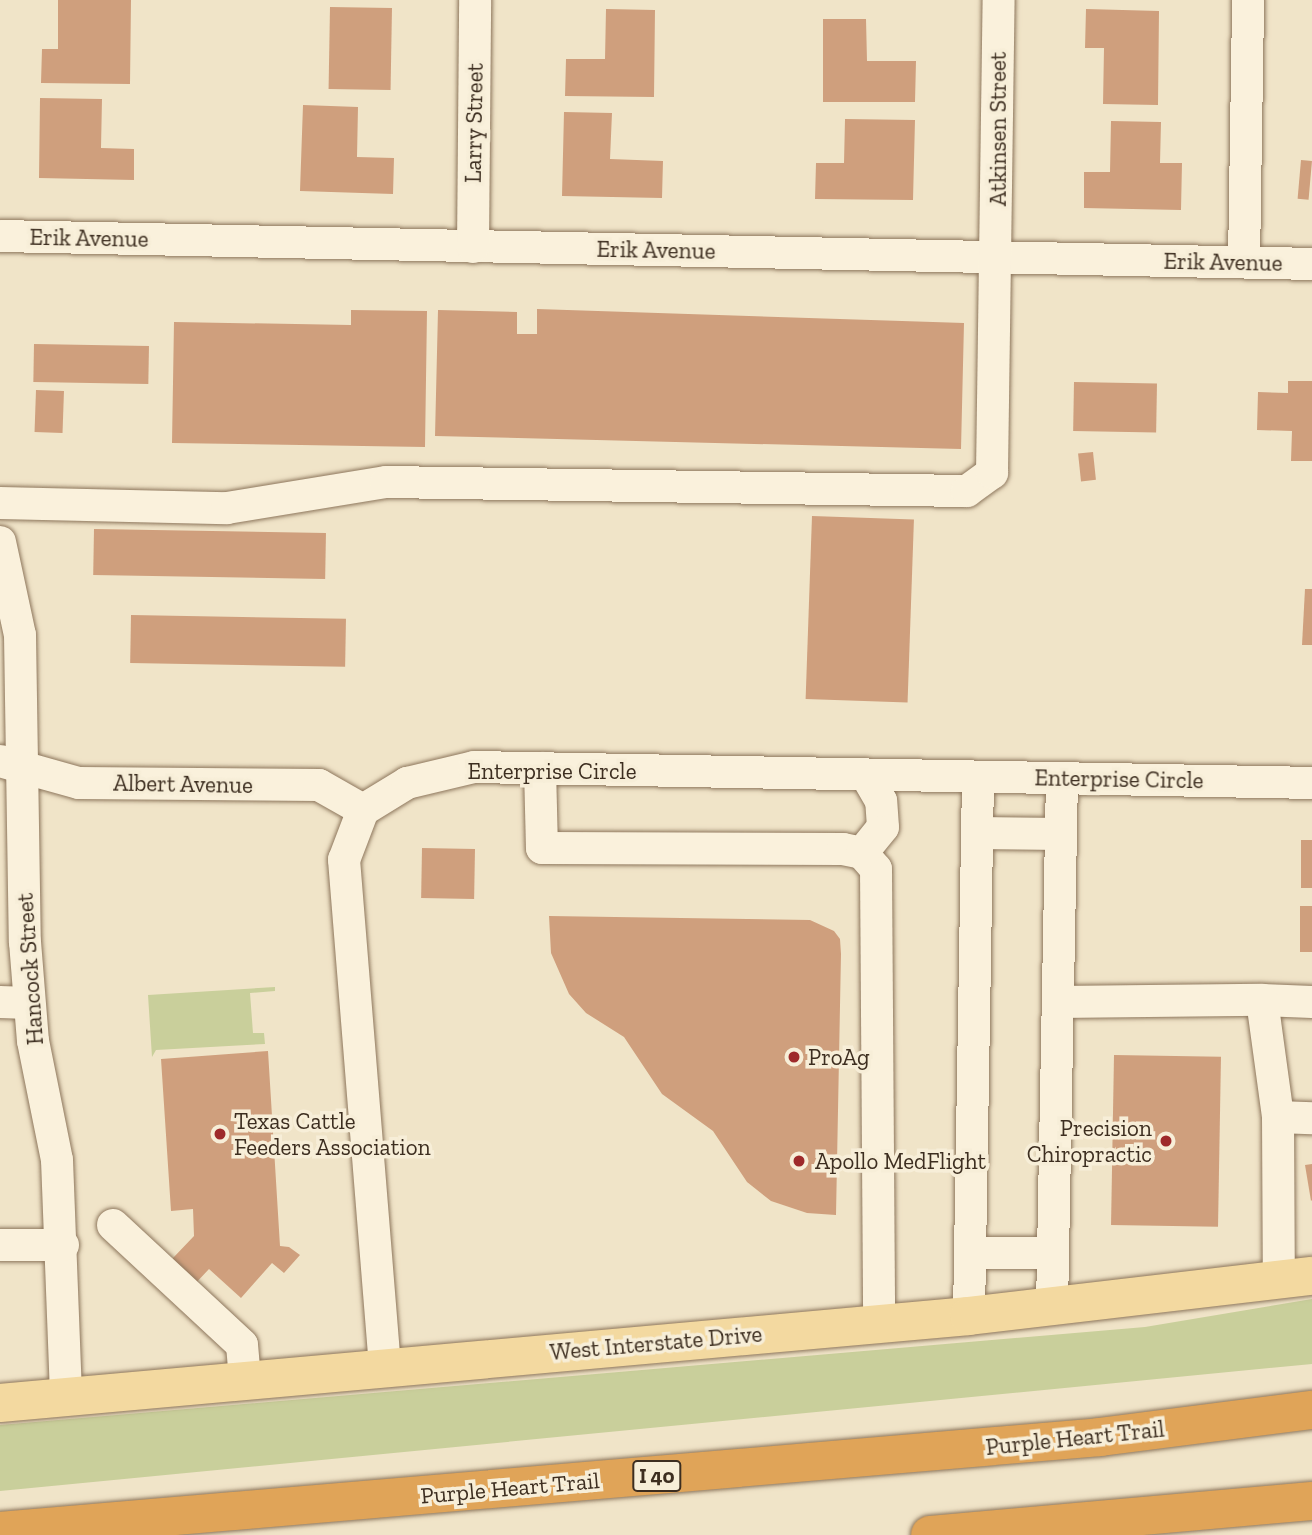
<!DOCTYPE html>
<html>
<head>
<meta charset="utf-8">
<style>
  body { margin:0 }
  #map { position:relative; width:1312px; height:1535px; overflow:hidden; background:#f0e4c8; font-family:"Zilla Slab",serif }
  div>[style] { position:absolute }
  .green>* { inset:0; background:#c9cf9b }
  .building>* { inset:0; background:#cf9f7d; transform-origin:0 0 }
  .roads { filter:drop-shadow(0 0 2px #8d765c) drop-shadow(0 0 2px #8d765c) }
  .minor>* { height:32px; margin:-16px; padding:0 16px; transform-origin:16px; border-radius:16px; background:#faf1dc }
  .major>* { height:38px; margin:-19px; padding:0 19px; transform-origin:19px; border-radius:19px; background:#f3d9a0 }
  .highway>* { height:38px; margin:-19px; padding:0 19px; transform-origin:19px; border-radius:19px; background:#e0a458 }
  .dots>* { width:19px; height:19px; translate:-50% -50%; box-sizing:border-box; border:4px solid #f7eed8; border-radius:50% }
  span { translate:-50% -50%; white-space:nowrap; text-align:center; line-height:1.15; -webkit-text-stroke:7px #f7eed8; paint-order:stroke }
  .shield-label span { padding:2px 5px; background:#f7eed8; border:2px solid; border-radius:5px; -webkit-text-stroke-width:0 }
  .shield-label { font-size:21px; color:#3d2e20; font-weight:700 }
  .street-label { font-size:23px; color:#3d2e20 }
  .poi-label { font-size:23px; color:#3d2e20 }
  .left { translate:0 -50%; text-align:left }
  .right { translate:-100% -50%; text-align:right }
</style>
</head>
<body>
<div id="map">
  <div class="green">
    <i style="clip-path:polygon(275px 987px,275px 991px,250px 993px,253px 1033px,264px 1033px,265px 1044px,156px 1050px,152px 1057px,148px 995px)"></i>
    <i style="clip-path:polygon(1312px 1299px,1312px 1364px,0 1491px,0 1425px,1145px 1327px)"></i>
  </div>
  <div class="building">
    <i style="clip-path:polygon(58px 0,131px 0,130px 84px,41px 83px,42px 49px,58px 49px)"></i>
    <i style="left:330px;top:7px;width:62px;height:82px;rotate:1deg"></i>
    <i style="clip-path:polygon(606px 9px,655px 10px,654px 97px,565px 96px,566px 59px,605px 59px)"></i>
    <i style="clip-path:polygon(1086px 9px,1159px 11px,1158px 105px,1103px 104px,1104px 48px,1085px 48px)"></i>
    <i style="clip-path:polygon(823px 19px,866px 19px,867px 61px,916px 61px,915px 102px,823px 102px)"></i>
    <i style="clip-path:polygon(40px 98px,102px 99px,101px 148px,134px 149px,134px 180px,39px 178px)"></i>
    <i style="clip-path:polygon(303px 105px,358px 107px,357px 157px,394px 158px,393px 194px,300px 191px)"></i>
    <i style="clip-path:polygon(564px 112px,612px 113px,610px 159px,663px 161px,662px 198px,562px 196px)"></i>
    <i style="clip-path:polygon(845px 119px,915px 120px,913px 200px,815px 199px,816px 163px,844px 163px)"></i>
    <i style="clip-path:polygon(1111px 121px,1161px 122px,1160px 163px,1182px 163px,1181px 210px,1084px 208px,1084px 172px,1110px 172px)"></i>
    <i style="left:1301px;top:160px;width:11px;height:39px;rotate:5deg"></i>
    <i style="clip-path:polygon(537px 309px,964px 323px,961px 449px,435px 436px,438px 310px,517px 312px,517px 334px,537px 334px)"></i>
    <i style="clip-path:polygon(351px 310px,427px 311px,425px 447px,172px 443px,174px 322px,351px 325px)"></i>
    <i style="left:34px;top:344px;width:115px;height:38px;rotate:1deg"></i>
    <i style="clip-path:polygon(1288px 381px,1312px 381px,1312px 461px,1291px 461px,1292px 431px,1257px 430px,1258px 392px,1288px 393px)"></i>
    <i style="left:1074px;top:382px;width:83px;height:49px;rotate:1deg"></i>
    <i style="left:36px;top:390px;width:28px;height:42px;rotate:2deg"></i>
    <i style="left:1093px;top:452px;width:28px;height:15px;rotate:84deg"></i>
    <i style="left:812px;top:516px;width:102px;height:183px;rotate:2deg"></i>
    <i style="left:94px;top:529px;width:232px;height:46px;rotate:1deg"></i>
    <i style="clip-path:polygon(1305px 589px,1312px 589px,1312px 645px,1302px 645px)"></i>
    <i style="left:131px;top:615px;width:215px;height:48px;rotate:1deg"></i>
    <i style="left:1301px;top:840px;width:11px;height:48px"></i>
    <i style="left:422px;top:848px;width:53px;height:50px;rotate:1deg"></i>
    <i style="left:1300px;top:906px;width:12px;height:46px"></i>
    <i style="clip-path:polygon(549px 916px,810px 920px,834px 931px,840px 939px,841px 954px,836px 1215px,807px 1213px,771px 1201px,747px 1182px,713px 1131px,662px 1094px,624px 1037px,586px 1013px,569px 994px,551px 953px)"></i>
    <i style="clip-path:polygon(268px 1051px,280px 1246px,289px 1247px,300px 1255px,284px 1273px,272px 1263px,241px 1298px,209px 1269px,177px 1303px,173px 1258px,194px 1236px,193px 1209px,171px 1211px,161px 1059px)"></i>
    <i style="left:1114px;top:1055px;width:107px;height:170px;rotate:1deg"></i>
    <i style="clip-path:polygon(1312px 1164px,1312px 1200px,1311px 1201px,1305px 1165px)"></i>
  </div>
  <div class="roads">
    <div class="minor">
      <i style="left:0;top:236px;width:1312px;rotate:1.22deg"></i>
      <i style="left:473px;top:247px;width:247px;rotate:-89.5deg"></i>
      <i style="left:1244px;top:262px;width:262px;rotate:-89.1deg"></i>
      <i style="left:0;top:503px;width:227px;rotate:1.3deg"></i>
      <i style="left:227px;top:508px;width:161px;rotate:-9.3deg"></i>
      <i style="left:386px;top:482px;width:581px;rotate:0.89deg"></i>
      <i style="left:967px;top:491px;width:31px;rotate:-36deg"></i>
      <i style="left:992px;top:473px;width:473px;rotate:-89.2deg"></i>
      <i style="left:0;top:542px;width:95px;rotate:77.9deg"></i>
      <i style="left:20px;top:635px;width:307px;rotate:89.1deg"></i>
      <i style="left:25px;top:942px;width:99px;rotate:85.4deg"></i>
      <i style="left:33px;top:1041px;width:121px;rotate:78.6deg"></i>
      <i style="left:57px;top:1160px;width:237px;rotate:87.8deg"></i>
      <i style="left:0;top:761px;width:82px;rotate:15.6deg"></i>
      <i style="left:79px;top:783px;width:240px;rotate:0.5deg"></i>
      <i style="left:319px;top:785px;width:51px;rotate:29.6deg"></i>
      <i style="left:540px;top:768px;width:80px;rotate:88.6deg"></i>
      <i style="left:542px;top:848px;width:301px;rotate:0.2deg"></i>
      <i style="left:843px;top:849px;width:19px;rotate:12deg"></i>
      <i style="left:862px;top:853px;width:21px;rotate:49deg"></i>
      <i style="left:876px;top:869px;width:455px;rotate:89.6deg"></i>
      <i style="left:977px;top:833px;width:84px;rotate:0.7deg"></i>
      <i style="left:862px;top:853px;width:33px;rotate:-51deg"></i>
      <i style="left:883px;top:827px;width:26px;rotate:-94deg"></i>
      <i style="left:881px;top:801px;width:30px;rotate:-120deg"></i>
      <i style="left:1262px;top:1000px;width:50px;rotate:2.3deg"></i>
      <i style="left:0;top:1002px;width:29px;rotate:2deg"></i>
      <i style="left:1058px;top:1002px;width:204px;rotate:-0.6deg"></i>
      <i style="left:1262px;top:1000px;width:118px;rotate:82.2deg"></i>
      <i style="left:1278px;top:1117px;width:165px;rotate:89.7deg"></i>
      <i style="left:1278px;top:1117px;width:34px;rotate:2deg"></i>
      <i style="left:113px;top:1225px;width:176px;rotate:42.9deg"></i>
      <i style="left:242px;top:1345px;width:35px;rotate:85deg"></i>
      <i style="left:0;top:1245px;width:63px"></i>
      <i style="left:970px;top:1253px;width:83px"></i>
      <i style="left:1052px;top:1308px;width:530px;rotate:-88.92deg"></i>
      <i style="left:969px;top:1316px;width:539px;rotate:-89.04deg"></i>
      <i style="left:385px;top:1367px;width:509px;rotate:-94.62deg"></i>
      <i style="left:344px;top:860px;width:53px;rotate:-69.2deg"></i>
      <i style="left:363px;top:810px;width:52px;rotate:-31.5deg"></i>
      <i style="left:407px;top:783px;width:69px;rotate:-13.4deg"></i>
      <i style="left:474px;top:767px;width:838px;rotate:1.09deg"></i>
    </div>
    <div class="major">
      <i style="left:0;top:1403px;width:973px;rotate:-5.13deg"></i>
      <i style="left:969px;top:1316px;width:345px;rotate:-6.7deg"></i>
    </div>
    <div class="highway">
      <i style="left:0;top:1531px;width:1104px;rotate:-4.88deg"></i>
      <i style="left:1100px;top:1437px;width:214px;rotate:-7.3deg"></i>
      <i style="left:930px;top:1535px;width:384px;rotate:-5.1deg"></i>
    </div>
  </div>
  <div class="dots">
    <i style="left:794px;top:1057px;background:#9e2a2b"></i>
    <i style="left:220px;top:1134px;background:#9e2a2b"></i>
    <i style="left:1166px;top:1141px;background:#9e2a2b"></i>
    <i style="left:799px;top:1161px;background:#9e2a2b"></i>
  </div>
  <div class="shield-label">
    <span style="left:657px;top:1476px">I 40</span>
  </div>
  <div class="street-label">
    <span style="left:474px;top:123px;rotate:-89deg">Larry Street</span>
    <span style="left:998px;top:129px;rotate:-90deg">Atkinsen Street</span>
    <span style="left:89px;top:238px;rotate:1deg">Erik Avenue</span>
    <span style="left:656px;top:250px;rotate:1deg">Erik Avenue</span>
    <span style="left:1223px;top:262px;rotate:1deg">Erik Avenue</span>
    <span style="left:552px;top:771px">Enterprise Circle</span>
    <span style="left:1119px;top:779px;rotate:1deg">Enterprise Circle</span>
    <span style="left:183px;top:784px;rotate:1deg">Albert Avenue</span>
    <span style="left:30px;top:969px;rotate:-94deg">Hancock Street</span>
    <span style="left:656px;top:1343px;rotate:-5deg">West Interstate Drive</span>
    <span style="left:1075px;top:1438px;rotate:-6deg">Purple Heart Trail</span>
    <span style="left:510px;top:1488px;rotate:-5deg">Purple Heart Trail</span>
  </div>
  <div class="poi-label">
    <span class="left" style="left:808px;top:1057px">ProAg</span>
    <span class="left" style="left:234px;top:1134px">Texas Cattle<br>Feeders Association</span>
    <span class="right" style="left:1152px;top:1141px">Precision<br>Chiropractic</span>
    <span class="left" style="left:815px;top:1161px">Apollo MedFlight</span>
  </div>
</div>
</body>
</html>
